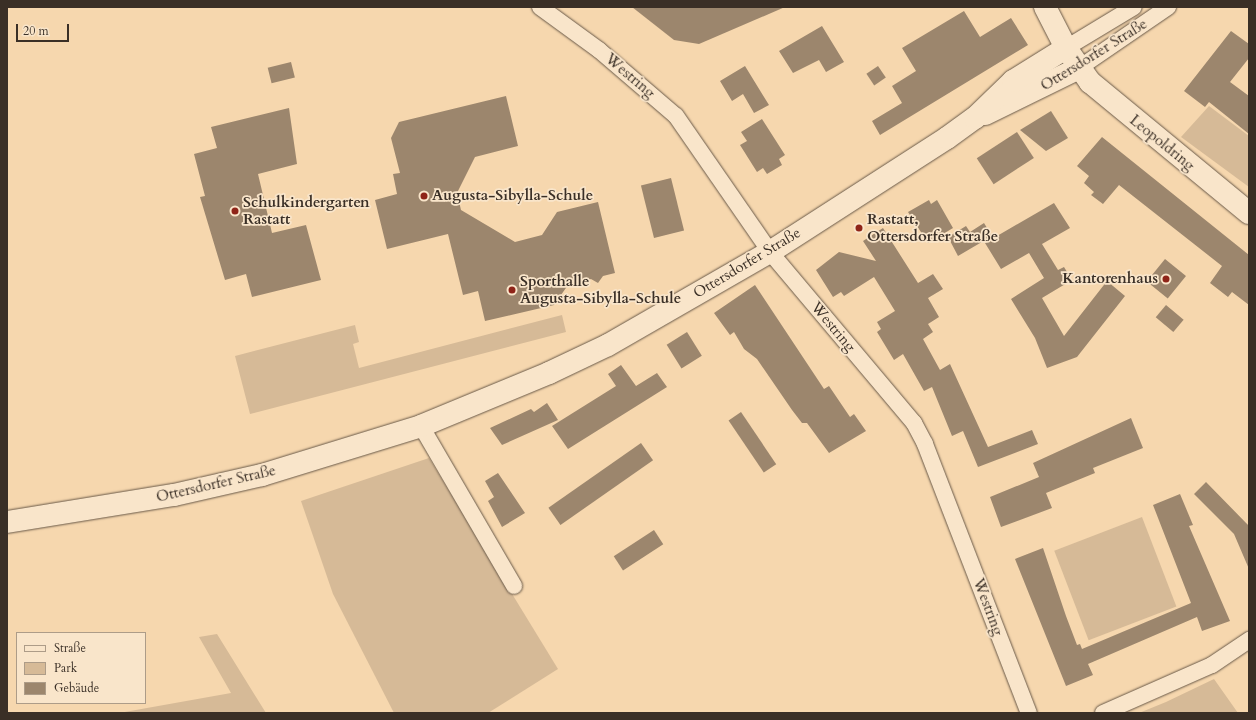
<!DOCTYPE html>
<html>
<head>
<meta charset="utf-8">
<style>
  body { margin:0 }
  #map { position:relative; width:1256px; height:720px; overflow:hidden; background:#f6d7ae; font-family:Cardo,serif }
  div>[style] { position:absolute }
  .green>* { inset:0; background:#d6ba97; transform-origin:0 0 }
  .building>* { inset:0; background:#9c866d; transform-origin:0 0 }
  .roads { filter:drop-shadow(0 0 1px #695948) drop-shadow(0 0 1px #695948) }
  .street>* { height:16px; margin:-8px; padding:0 8px; transform-origin:8px; border-radius:8px; background:#f9e5ca }
  .secondary>* { height:22px; margin:-11px; padding:0 11px; transform-origin:11px; border-radius:11px; background:#f9e5ca }
  .dots>* { width:11px; height:11px; translate:-50% -50%; box-sizing:border-box; border:2px solid #f9e5ca; border-radius:50% }
  span { translate:-50% -50%; white-space:nowrap; text-align:center; line-height:1.15; -webkit-text-stroke:3.5px #f9e5ca; paint-order:stroke }
  .street-label { font-size:15px; color:#3a2f26 }
  .poi-label { font-size:15px; color:#3a2f26; font-weight:700 }
  .left { translate:0 -50%; text-align:left }
  .right { translate:-100% -50%; text-align:right }
  .frame { position:absolute; inset:0; border:8px solid #3a2f26; pointer-events:none }
  .legend { position:absolute; left:16px; top:632px; width:130px; height:72px; box-sizing:border-box; background:#f9e5ca; border:1px solid #ad9c88; margin:0; padding:5px 7px; list-style:none; font-size:12px; color:#3a2f26 }
  .legend li { display:flex; align-items:center; gap:8px; height:20px }
  .legend b { width:20px; border:1px solid #ad9c88 }
  .scale { position:absolute; left:16px; top:24px; width:53px; height:18px; box-sizing:border-box; border:2px solid #3a2f26; border-top:0; padding-left:5px; font-size:12px; line-height:14px; white-space:nowrap; color:#3a2f26; -webkit-text-stroke:3px #f9e5ca; paint-order:stroke }
</style>
</head>
<body>
<div id="map">
  <div class="green">
    <i style="clip-path:polygon(1209px 106px,1249px 136px,1249px 187px,1181px 137px)"></i>
    <i style="clip-path:polygon(562px 315px,566px 332px,250px 414px,235px 356px,355px 325px,359px 342px,353px 344px,359px 368px)"></i>
    <i style="clip-path:polygon(429px 458px,558px 669px,488px 713px,394px 713px,333px 594px,301px 501px)"></i>
    <i style="left:1142px;top:517px;width:96px;height:94px;rotate:69deg"></i>
    <i style="clip-path:polygon(217px 634px,266px 713px,119px 713px,231px 693px,199px 637px)"></i>
    <i style="clip-path:polygon(1214px 679px,1238px 713px,1139px 713px,1166px 702px)"></i>
  </div>
  <div class="building">
    <i style="clip-path:polygon(632px 7px,785px 7px,699px 44px,674px 40px)"></i>
    <i style="clip-path:polygon(964px 11px,980px 37px,1011px 18px,1028px 45px,880px 135px,872px 121px,902px 103px,892px 86px,916px 71px,902px 48px)"></i>
    <i style="clip-path:polygon(822px 26px,844px 62px,826px 72px,819px 60px,793px 73px,779px 51px)"></i>
    <i style="clip-path:polygon(1231px 31px,1249px 44px,1249px 58px,1230px 82px,1249px 96px,1249px 134px,1209px 102px,1205px 107px,1184px 91px)"></i>
    <i style="left:291px;top:62px;width:16px;height:24px;rotate:76deg"></i>
    <i style="clip-path:polygon(745px 66px,769px 105px,754px 113px,743px 94px,732px 101px,720px 81px)"></i>
    <i style="left:878px;top:66px;width:14px;height:14px;rotate:56deg"></i>
    <i style="clip-path:polygon(506px 96px,518px 146px,475px 157px,457px 193px,461px 210px,515px 242px,542px 235px,557px 212px,598px 202px,615px 273px,603px 276px,598px 283px,591px 279px,568px 285px,554px 305px,485px 321px,478px 291px,463px 295px,448px 234px,387px 249px,375px 200px,397px 194px,393px 174px,400px 173px,391px 138px,399px 122px)"></i>
    <i style="clip-path:polygon(289px 108px,297px 164px,258px 174px,272px 233px,306px 225px,321px 280px,252px 297px,246px 274px,225px 280px,200px 197px,205px 196px,194px 154px,217px 148px,211px 127px)"></i>
    <i style="clip-path:polygon(1051px 111px,1068px 138px,1046px 151px,1020px 130px)"></i>
    <i style="clip-path:polygon(762px 119px,785px 155px,779px 159px,782px 165px,767px 174px,763px 168px,757px 172px,740px 145px,747px 141px,741px 132px)"></i>
    <i style="left:1017px;top:132px;width:31px;height:48px;rotate:57deg"></i>
    <i style="clip-path:polygon(1102px 137px,1249px 255px,1249px 305px,1232px 292px,1228px 297px,1210px 283px,1222px 266px,1119px 185px,1103px 204px,1091px 195px,1094px 192px,1084px 183px,1089px 176px,1077px 166px)"></i>
    <i style="left:671px;top:178px;width:54px;height:31px;rotate:76deg"></i>
    <i style="clip-path:polygon(929px 200px,931px 204px,937px 200px,953px 228px,928px 243px,908px 212px)"></i>
    <i style="clip-path:polygon(1054px 203px,1070px 228px,1042px 244px,1058px 270px,1064px 267px,1072px 280px,1042px 298px,1064px 336px,1107px 281px,1125px 296px,1077px 357px,1047px 368px,1035px 338px,1011px 299px,1044px 278px,1029px 253px,1001px 269px,985px 243px)"></i>
    <i style="clip-path:polygon(984px 223px,992px 236px,958px 256px,948px 237px,966px 226px,970px 232px)"></i>
    <i style="clip-path:polygon(883px 228px,918px 283px,933px 274px,943px 289px,928px 298px,939px 317px,928px 324px,933px 332px,923px 339px,940px 370px,950px 364px,988px 447px,1032px 430px,1038px 444px,978px 467px,963px 431px,952px 436px,932px 387px,924px 391px,903px 354px,894px 360px,877px 332px,881px 329px,877px 322px,895px 311px,874px 277px,844px 296px,841px 292px,833px 297px,816px 270px,839px 252px,876px 261px,863px 241px)"></i>
    <i style="left:1165px;top:259px;width:27px;height:29px;rotate:39deg"></i>
    <i style="clip-path:polygon(755px 285px,824px 389px,829px 386px,850px 417px,854px 414px,866px 431px,829px 453px,807px 423px,802px 423px,792px 410px,757px 359px,744px 349px,734px 332px,730px 335px,714px 313px)"></i>
    <i style="left:1166px;top:305px;width:23px;height:16px;rotate:40deg"></i>
    <i style="left:687px;top:332px;width:28px;height:24px;rotate:58deg"></i>
    <i style="clip-path:polygon(621px 365px,636px 386px,657px 373px,667px 387px,568px 449px,552px 426px,616px 386px,608px 374px)"></i>
    <i style="clip-path:polygon(547px 403px,558px 420px,502px 445px,490px 428px,531px 409px,534px 412px)"></i>
    <i style="left:741px;top:412px;width:63px;height:15px;rotate:56deg"></i>
    <i style="clip-path:polygon(1131px 418px,1143px 448px,1093px 468px,1095px 473px,1046px 493px,1052px 508px,1001px 527px,990px 497px,1039px 477px,1033px 463px)"></i>
    <i style="left:641px;top:443px;width:21px;height:113px;rotate:55deg"></i>
    <i style="clip-path:polygon(498px 473px,525px 513px,502px 527px,488px 501px,494px 497px,485px 481px)"></i>
    <i style="clip-path:polygon(1206px 482px,1249px 526px,1249px 569px,1234px 534px,1194px 494px)"></i>
    <i style="clip-path:polygon(1180px 494px,1193px 525px,1189px 526px,1230px 621px,1202px 631px,1197px 617px,1088px 664px,1093px 675px,1066px 686px,1015px 559px,1043px 548px,1066px 616px,1077px 645px,1080px 644px,1082px 649px,1191px 603px,1153px 505px)"></i>
    <i style="left:654px;top:530px;width:17px;height:48px;rotate:57deg"></i>
  </div>
  <div class="roads">
    <div class="street">
      <i style="left:540px;top:7px;width:73px;rotate:36.1deg"></i>
      <i style="left:599px;top:50px;width:101px;rotate:40.6deg"></i>
      <i style="left:676px;top:116px;width:165px;rotate:55.3deg"></i>
      <i style="left:770px;top:252px;width:224px;rotate:49.9deg"></i>
      <i style="left:914px;top:423px;width:24px;rotate:62deg"></i>
      <i style="left:925px;top:444px;width:288px;rotate:68.9deg"></i>
      <i style="left:1066px;top:48px;width:79px;rotate:-31.1deg"></i>
      <i style="left:1079px;top:68px;width:108px;rotate:-34.4deg"></i>
      <i style="left:421px;top:426px;width:185px;rotate:59.8deg"></i>
      <i style="left:1103px;top:713px;width:119px;rotate:-23.8deg"></i>
      <i style="left:1212px;top:665px;width:45px;rotate:-34deg"></i>
    </div>
    <div class="secondary">
      <i style="left:1045px;top:7px;width:46px;rotate:62.9deg"></i>
      <i style="left:1066px;top:48px;width:42px;rotate:54.8deg"></i>
      <i style="left:1090px;top:82px;width:206px;rotate:39.5deg"></i>
      <i style="left:985px;top:114px;width:105px;rotate:-26.1deg"></i>
      <i style="left:7px;top:522px;width:169px;rotate:-9.2deg"></i>
      <i style="left:174px;top:495px;width:90px;rotate:-12.8deg"></i>
      <i style="left:262px;top:475px;width:166px;rotate:-17.1deg"></i>
      <i style="left:421px;top:426px;width:139px;rotate:-22.5deg"></i>
      <i style="left:549px;top:373px;width:65px;rotate:-25.4deg"></i>
      <i style="left:608px;top:345px;width:187px;rotate:-29.9deg"></i>
      <i style="left:770px;top:252px;width:211px;rotate:-32.8deg"></i>
      <i style="left:947px;top:138px;width:34px;rotate:-36deg"></i>
      <i style="left:975px;top:118px;width:53px;rotate:-44.2deg"></i>
      <i style="left:1013px;top:81px;width:62px;rotate:-31.9deg"></i>
    </div>
  </div>
  <div class="dots">
    <i style="left:424px;top:196px;background:#8f2418"></i>
    <i style="left:235px;top:211px;background:#8f2418"></i>
    <i style="left:859px;top:228px;background:#8f2418"></i>
    <i style="left:1166px;top:279px;background:#8f2418"></i>
    <i style="left:512px;top:290px;background:#8f2418"></i>
  </div>
  <div class="street-label">
    <span style="left:1094px;top:55px;rotate:-32deg">Ottersdorfer Straße</span>
    <span style="left:630px;top:76px;rotate:40deg">Westring</span>
    <span style="left:1162px;top:143px;rotate:39deg">Leopoldring</span>
    <span style="left:747px;top:263px;rotate:-31deg">Ottersdorfer Straße</span>
    <span style="left:833px;top:327px;rotate:50deg">Westring</span>
    <span style="left:216px;top:484px;rotate:-13deg">Ottersdorfer Straße</span>
    <span style="left:988px;top:607px;rotate:69deg">Westring</span>
  </div>
  <div class="poi-label">
    <span class="left" style="left:432px;top:196px">Augusta-Sibylla-Schule</span>
    <span class="left" style="left:243px;top:211px">Schulkindergarten<br>Rastatt</span>
    <span class="left" style="left:867px;top:228px">Rastatt,<br>Ottersdorfer Straße</span>
    <span class="right" style="left:1158px;top:279px">Kantorenhaus</span>
    <span class="left" style="left:520px;top:290px">Sporthalle<br>Augusta-Sibylla-Schule</span>
  </div>
  <div class="frame"></div>
  <ul class="legend">
  <li><b style="height:5px;background:#f9e5ca"></b>Straße</li>
  <li><b style="height:11px;background:#d6ba97"></b>Park</li>
  <li><b style="height:11px;background:#9c866d"></b>Gebäude</li>
  </ul>
  <div class="scale">20 m</div>
</div>
</body>
</html>
